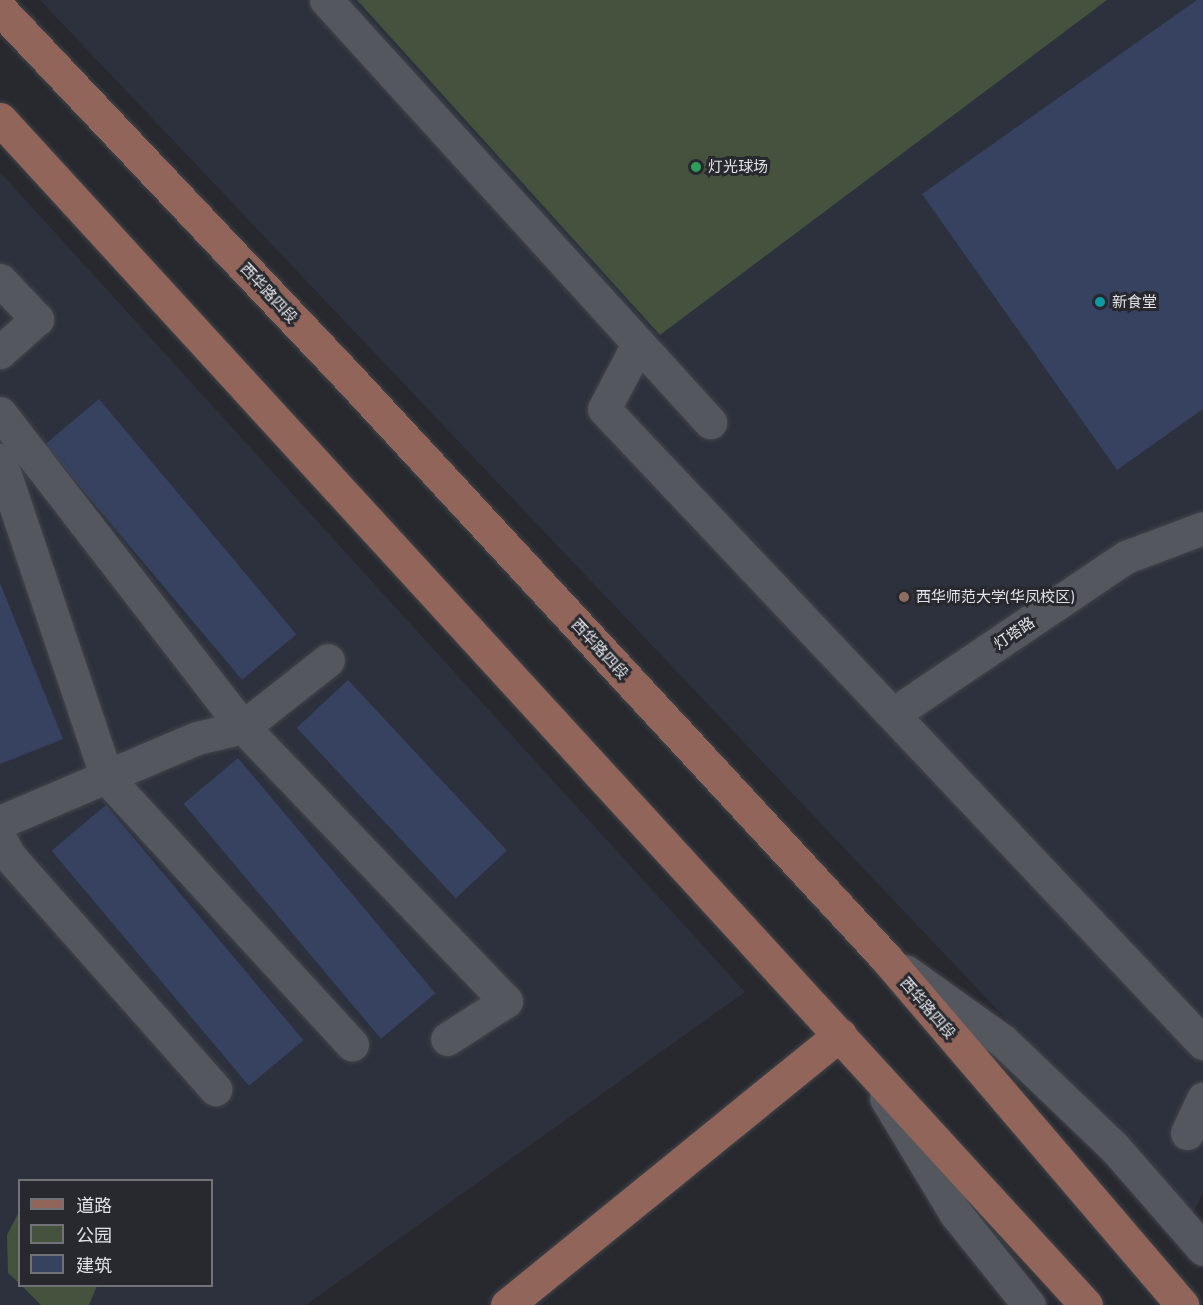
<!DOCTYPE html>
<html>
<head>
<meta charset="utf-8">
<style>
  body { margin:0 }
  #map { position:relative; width:1203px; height:1305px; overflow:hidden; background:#27292f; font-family:Barlow,"Noto Sans SC",sans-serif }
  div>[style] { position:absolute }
  .built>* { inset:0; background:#2d313d }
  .green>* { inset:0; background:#45523e }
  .building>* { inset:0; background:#374261; transform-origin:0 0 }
  .roads { filter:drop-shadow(0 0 2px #424449) drop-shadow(0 0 2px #424449) }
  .minor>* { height:33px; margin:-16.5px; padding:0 16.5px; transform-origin:16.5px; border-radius:16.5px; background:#54575e }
  .major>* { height:33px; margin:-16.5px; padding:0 16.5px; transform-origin:16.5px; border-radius:16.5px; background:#92655a }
  .dots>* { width:16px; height:16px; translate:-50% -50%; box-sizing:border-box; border:3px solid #27292f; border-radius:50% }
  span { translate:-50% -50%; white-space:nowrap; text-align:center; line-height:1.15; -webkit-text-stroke:6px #27292f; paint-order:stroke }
  .poi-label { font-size:15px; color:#e2e3e8 }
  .left { translate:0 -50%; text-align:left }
  .street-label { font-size:15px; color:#e2e3e8 }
  .legend { position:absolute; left:18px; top:1179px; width:195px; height:108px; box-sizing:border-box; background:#27292f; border:2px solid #727379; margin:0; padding:8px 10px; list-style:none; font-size:18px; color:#e2e3e8 }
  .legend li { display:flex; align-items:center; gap:12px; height:30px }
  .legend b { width:30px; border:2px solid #727379 }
</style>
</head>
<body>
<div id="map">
  <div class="built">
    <i style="clip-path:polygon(40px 0,1203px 0,1203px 1193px,1192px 1215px)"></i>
    <i style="clip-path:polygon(evenodd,0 172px,745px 992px,306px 1305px,0 1305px,0 172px,20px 1180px,212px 1180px,212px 1286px,20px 1286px,20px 1180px)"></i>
  </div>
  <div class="green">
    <i style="clip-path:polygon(357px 0,1107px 0,660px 335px)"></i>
    <i style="clip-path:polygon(19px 1212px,19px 1283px,8px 1273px,7px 1235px)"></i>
    <i style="clip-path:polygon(22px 1286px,97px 1286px,89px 1305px,41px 1305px)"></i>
  </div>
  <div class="building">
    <i style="clip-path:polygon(1197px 0,1203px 0,1203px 409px,1117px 470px,922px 194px)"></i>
    <i style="left:99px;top:399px;width:307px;height:71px;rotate:50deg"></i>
    <i style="clip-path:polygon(0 583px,63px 739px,0 764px)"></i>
    <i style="left:348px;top:680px;width:233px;height:70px;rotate:47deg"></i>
    <i style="left:238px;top:758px;width:307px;height:71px;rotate:50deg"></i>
    <i style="left:106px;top:805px;width:307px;height:71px;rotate:50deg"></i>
  </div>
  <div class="roads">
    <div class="minor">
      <i style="left:326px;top:0;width:571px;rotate:47.7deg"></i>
      <i style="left:0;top:280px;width:54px;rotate:46.5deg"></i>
      <i style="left:37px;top:319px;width:50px;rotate:138.3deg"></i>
      <i style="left:638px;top:344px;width:73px;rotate:117.6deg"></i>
      <i style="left:604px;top:409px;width:872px;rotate:46.63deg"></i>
      <i style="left:0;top:413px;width:397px;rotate:52.3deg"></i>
      <i style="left:243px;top:727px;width:380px;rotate:46.2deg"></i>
      <i style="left:506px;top:1001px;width:70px;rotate:147.2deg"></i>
      <i style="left:0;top:460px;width:336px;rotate:71.4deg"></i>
      <i style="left:107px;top:778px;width:362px;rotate:47.4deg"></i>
      <i style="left:893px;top:714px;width:281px;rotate:-34deg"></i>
      <i style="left:1126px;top:557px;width:82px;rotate:-20.6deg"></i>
      <i style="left:0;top:822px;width:214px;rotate:-23.1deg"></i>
      <i style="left:197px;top:738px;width:47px;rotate:-13.4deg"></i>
      <i style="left:243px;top:727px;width:108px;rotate:-38.2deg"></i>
      <i style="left:0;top:839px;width:21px;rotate:61deg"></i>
      <i style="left:10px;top:857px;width:310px;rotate:48.5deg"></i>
      <i style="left:905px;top:971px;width:120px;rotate:35.5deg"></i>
      <i style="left:1003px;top:1041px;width:153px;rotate:43.7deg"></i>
      <i style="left:1114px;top:1147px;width:135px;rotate:48.9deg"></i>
      <i style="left:886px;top:1098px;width:135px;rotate:58.9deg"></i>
      <i style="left:956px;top:1214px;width:117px;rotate:51.3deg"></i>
      <i style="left:1187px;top:1133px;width:38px;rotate:-65deg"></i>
    </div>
    <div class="major">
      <i style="left:0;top:9px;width:512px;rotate:46.58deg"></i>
      <i style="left:352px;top:381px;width:785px;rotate:47.22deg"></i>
      <i style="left:885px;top:957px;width:458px;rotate:49.5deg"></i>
      <i style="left:0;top:119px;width:1608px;rotate:47.52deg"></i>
      <i style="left:507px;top:1305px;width:429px;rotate:-39.1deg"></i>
    </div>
  </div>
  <div class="dots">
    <i style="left:696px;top:167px;background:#2e9e5b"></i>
    <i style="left:1100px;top:302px;background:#0f9aa8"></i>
    <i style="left:904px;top:597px;background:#8d6e63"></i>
  </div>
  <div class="poi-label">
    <span class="left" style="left:708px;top:167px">灯光球场</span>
    <span class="left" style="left:1112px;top:302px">新食堂</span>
    <span class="left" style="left:916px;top:597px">西华师范大学(华凤校区)</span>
  </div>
  <div class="street-label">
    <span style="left:269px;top:293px;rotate:47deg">西华路四段</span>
    <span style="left:1014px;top:633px;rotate:-34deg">灯塔路</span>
    <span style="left:600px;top:649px;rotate:47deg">西华路四段</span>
    <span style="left:928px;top:1008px;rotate:49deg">西华路四段</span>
  </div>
  <ul class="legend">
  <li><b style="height:8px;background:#92655a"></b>道路</li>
  <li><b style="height:16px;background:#45523e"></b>公园</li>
  <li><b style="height:16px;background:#374261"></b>建筑</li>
  </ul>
</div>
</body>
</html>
